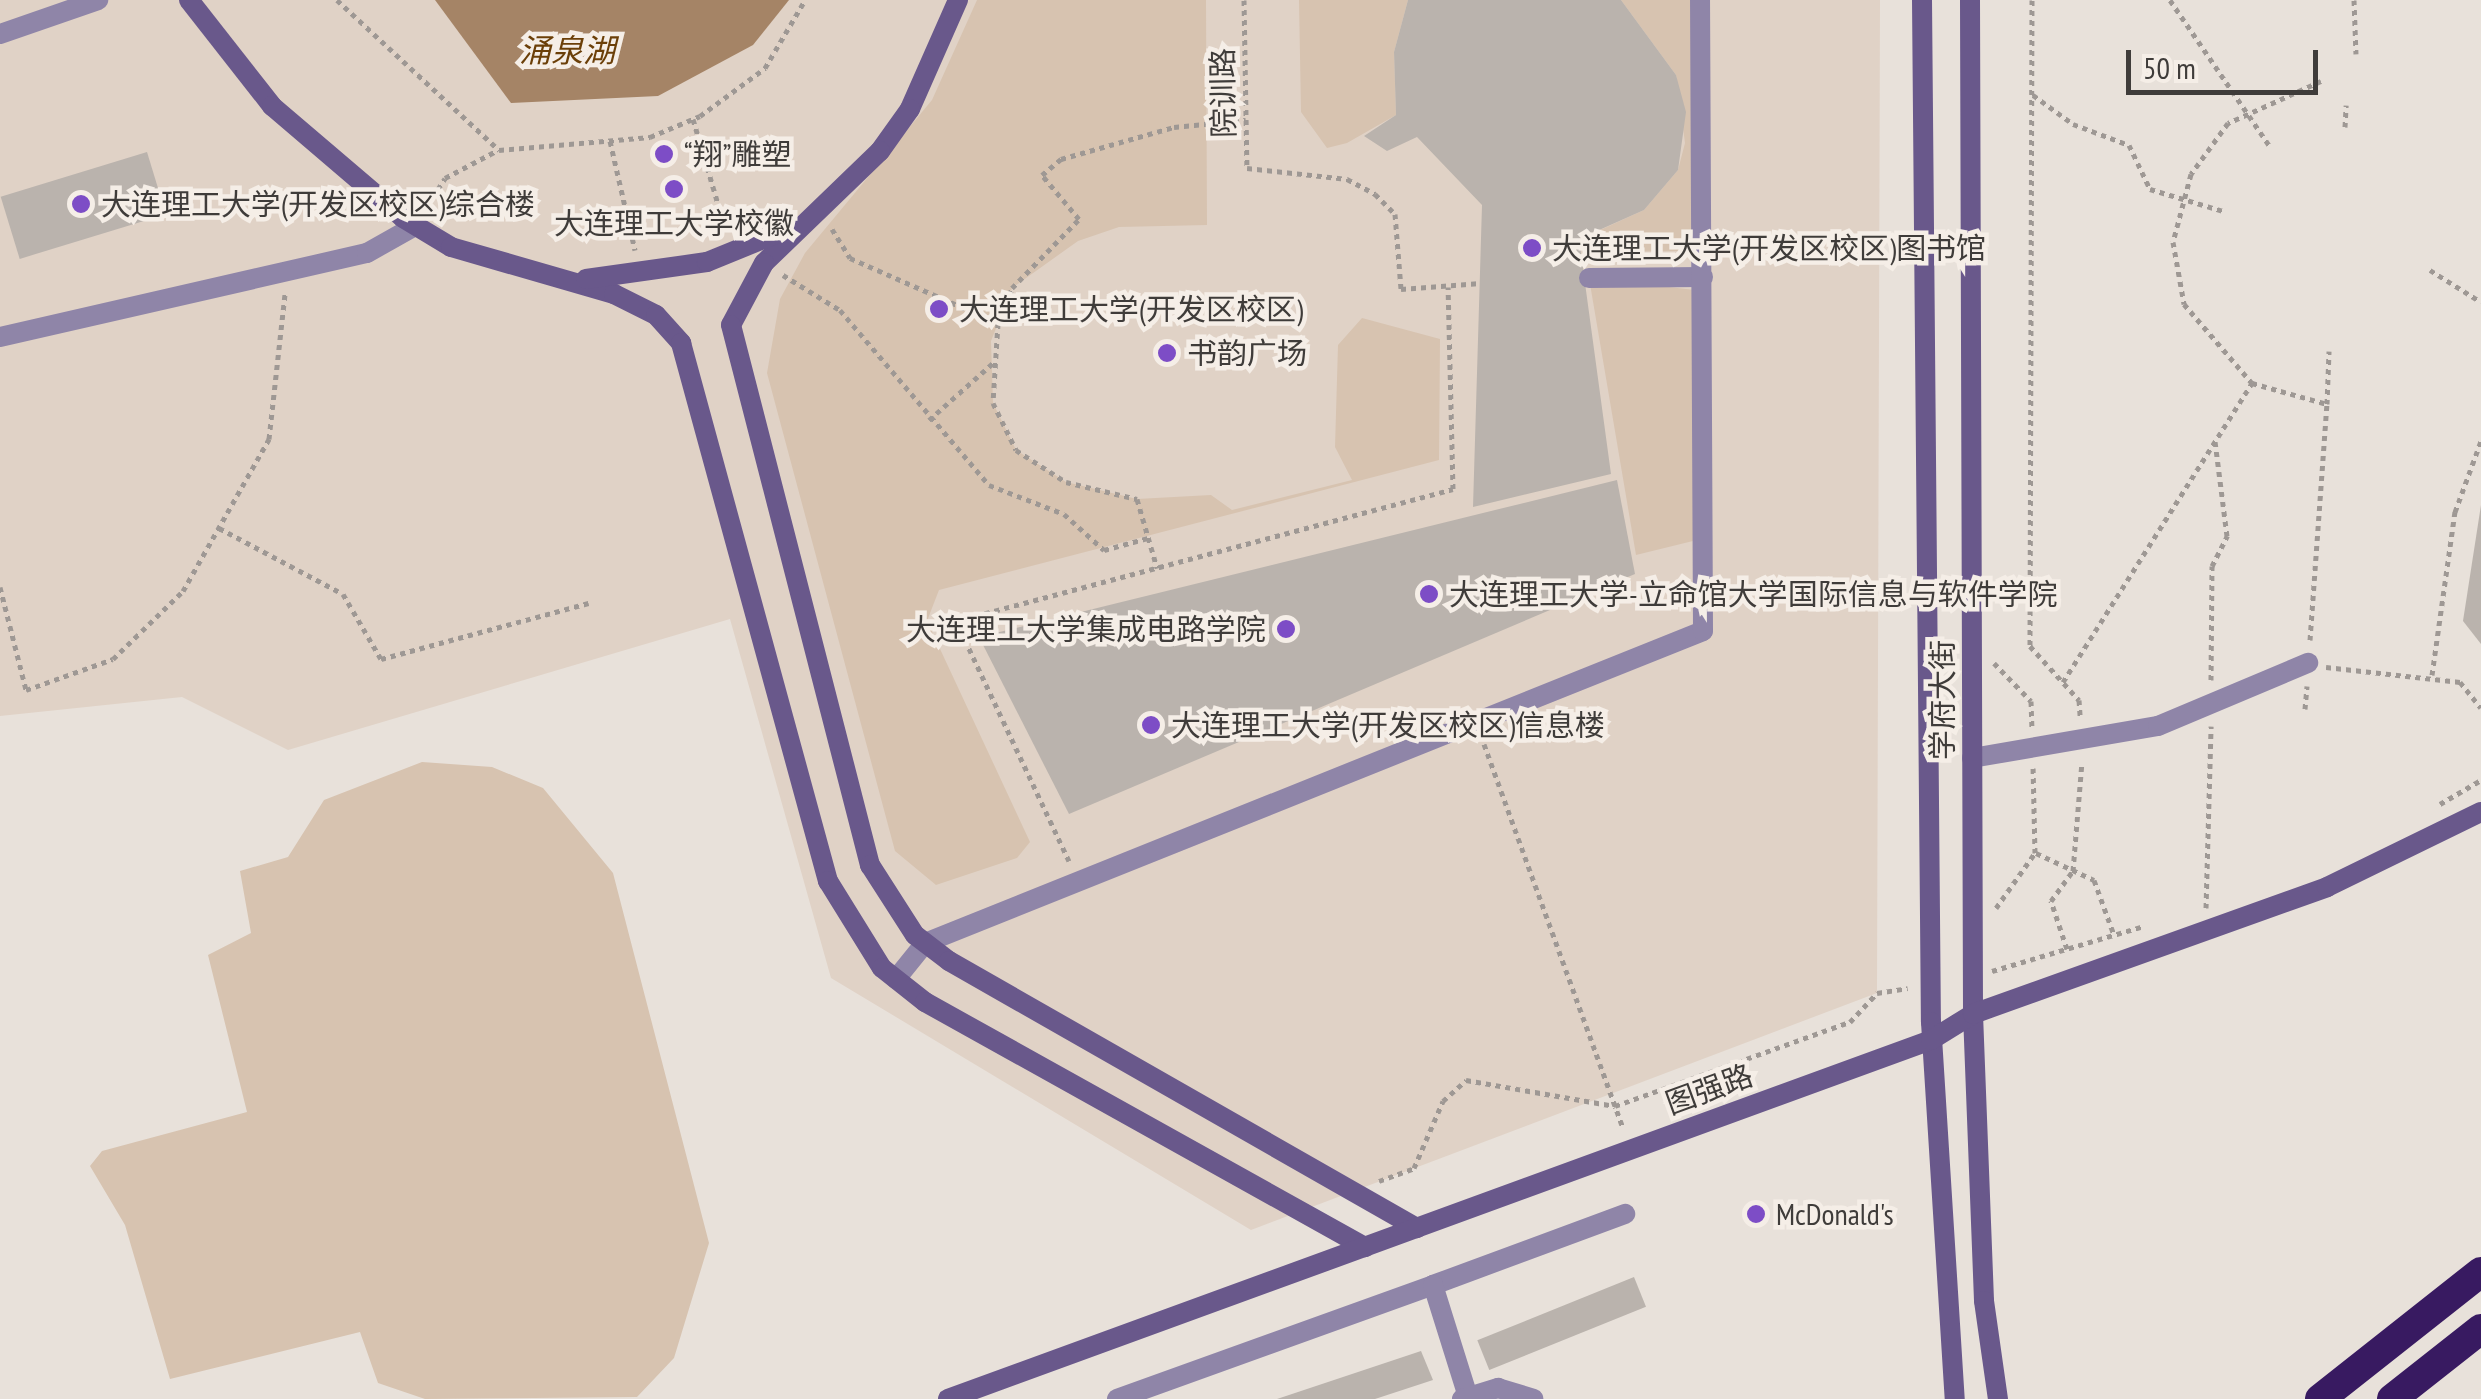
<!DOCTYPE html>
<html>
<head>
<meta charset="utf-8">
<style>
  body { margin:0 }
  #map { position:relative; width:2481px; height:1399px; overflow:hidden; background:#e8e1da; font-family:"PT Sans Narrow","Noto Sans SC",sans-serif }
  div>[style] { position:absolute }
  .built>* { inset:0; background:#e0d2c6 }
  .green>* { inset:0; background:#d7c3b0 }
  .water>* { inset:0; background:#a58466 }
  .building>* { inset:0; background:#bab3ad; transform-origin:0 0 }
  .path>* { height:5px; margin-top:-2.5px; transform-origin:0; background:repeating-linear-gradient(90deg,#9e9894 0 5px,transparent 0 10px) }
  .street>* { height:20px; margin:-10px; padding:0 10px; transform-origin:10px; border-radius:10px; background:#8f85a8 }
  .secondary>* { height:20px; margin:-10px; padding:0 10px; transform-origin:10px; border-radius:10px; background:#69588b }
  .highway>* { height:30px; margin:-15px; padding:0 15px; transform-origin:15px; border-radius:15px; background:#381a61 }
  .dots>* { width:28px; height:28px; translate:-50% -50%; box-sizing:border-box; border:5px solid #f5eee7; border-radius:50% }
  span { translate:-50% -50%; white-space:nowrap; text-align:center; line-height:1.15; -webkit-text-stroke:9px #f5eee7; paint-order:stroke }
  .street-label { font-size:30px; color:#3f3c3a }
  .poi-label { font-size:30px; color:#3f3c3a }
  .left { translate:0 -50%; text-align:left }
  .right { translate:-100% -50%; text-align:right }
  .water-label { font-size:32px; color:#6b3f08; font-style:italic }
  .scale { position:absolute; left:2126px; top:50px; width:192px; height:45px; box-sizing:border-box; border:5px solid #3f3c3a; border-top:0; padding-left:12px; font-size:30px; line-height:35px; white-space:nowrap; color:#3f3c3a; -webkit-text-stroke:8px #f5eee7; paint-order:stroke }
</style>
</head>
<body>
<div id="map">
  <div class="built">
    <i style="clip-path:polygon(0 0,1880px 0,1877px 993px,1251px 1230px,831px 978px,730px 619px,288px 750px,182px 697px,0 716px)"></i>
  </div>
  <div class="green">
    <i style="clip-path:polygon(977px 0,1206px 0,1207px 225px,1119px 227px,1078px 241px,1012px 288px,991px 341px,993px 403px,1016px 450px,1066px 482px,1137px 499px,1211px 495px,1232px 510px,1352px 480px,1335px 447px,1338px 345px,1362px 318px,1440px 339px,1439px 460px,939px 590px,927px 621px,1030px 842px,1017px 858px,936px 885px,895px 851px,767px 373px,780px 299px,805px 253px,932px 100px)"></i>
    <i style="clip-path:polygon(1299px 0,1408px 0,1394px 52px,1396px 115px,1347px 143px,1327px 148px,1301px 112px)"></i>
    <i style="clip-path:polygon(1621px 0,1695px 0,1693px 239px,1682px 251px,1588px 252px,1587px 236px,1644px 210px,1678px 170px,1685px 143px,1676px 75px)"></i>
    <i style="clip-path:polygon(1589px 278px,1695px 290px,1697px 540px,1636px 555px)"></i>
    <i style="clip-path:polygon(422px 762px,492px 767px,543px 788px,613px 873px,709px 1243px,674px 1358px,637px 1397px,425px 1399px,378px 1383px,360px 1332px,170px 1379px,125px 1225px,90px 1166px,102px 1151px,247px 1112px,208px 955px,251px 933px,240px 871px,288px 857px,324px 800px)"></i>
  </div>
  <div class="water">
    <i style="clip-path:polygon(435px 0,789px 0,753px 45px,658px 96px,511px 103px)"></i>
  </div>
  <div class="building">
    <i style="clip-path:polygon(1408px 0,1621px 0,1676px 75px,1686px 112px,1678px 170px,1644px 210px,1579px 239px,1611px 474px,1473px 507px,1482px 205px,1417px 137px,1387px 151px,1364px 136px,1396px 115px,1394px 52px)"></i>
    <i style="left:147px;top:152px;width:65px;height:153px;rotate:73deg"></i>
    <i style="clip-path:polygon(1617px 480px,1635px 574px,1069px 814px,979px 637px)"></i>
    <i style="clip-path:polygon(2481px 505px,2481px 644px,2463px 621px)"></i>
    <i style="left:1634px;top:1277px;width:32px;height:169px;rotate:68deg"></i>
    <i style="clip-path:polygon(1421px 1351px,1433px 1380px,1375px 1399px,1277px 1399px)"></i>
  </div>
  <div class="path">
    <i style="left:337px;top:0;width:221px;rotate:42.8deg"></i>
    <i style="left:499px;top:150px;width:152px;rotate:-4.9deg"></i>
    <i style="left:650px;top:137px;width:54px;rotate:-22.8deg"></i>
    <i style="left:700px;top:116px;width:81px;rotate:-36.4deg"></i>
    <i style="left:765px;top:68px;width:79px;rotate:-59.5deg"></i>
    <i style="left:1244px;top:0;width:168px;rotate:89deg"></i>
    <i style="left:1247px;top:168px;width:101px;rotate:6.3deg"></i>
    <i style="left:1347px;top:179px;width:32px;rotate:28deg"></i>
    <i style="left:1375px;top:194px;width:28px;rotate:45deg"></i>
    <i style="left:1395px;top:214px;width:75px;rotate:85.4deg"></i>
    <i style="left:1401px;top:289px;width:80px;rotate:-4.3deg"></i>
    <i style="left:2032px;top:0;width:646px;rotate:90.18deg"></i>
    <i style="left:2030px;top:646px;width:73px;rotate:47.8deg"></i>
    <i style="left:2079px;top:700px;width:16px;rotate:86deg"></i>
    <i style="left:2170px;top:0;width:176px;rotate:55.7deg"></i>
    <i style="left:2354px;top:0;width:54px;rotate:87.9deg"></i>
    <i style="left:2321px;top:81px;width:102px;rotate:155.7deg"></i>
    <i style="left:2228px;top:123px;width:63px;rotate:126deg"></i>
    <i style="left:2191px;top:174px;width:70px;rotate:104.8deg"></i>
    <i style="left:2173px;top:242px;width:63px;rotate:79.9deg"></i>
    <i style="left:2184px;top:304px;width:104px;rotate:49.3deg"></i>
    <i style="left:2252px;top:383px;width:78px;rotate:15.6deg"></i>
    <i style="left:2327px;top:404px;width:53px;rotate:-87.8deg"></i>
    <i style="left:2033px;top:95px;width:49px;rotate:35.9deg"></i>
    <i style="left:2073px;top:124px;width:60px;rotate:20.6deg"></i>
    <i style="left:2129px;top:145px;width:49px;rotate:64.5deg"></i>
    <i style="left:2150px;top:189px;width:76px;rotate:16.8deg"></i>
    <i style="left:693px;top:119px;width:117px;rotate:73.6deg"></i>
    <i style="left:2345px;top:127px;width:22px;rotate:-87deg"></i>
    <i style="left:610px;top:141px;width:112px;rotate:77.1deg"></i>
    <i style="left:427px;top:206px;width:33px;rotate:-57deg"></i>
    <i style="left:445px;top:178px;width:60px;rotate:-27.8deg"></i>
    <i style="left:832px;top:229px;width:34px;rotate:58deg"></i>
    <i style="left:850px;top:258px;width:162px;rotate:23.7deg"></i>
    <i style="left:998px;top:323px;width:80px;rotate:93.6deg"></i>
    <i style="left:993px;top:403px;width:52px;rotate:63.9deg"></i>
    <i style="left:1016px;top:450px;width:59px;rotate:32.6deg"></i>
    <i style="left:1066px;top:482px;width:73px;rotate:13.5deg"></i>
    <i style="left:1137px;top:499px;width:72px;rotate:73.8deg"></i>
    <i style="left:2430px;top:270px;width:60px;rotate:32.1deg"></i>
    <i style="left:783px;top:275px;width:67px;rotate:31.6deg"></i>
    <i style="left:840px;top:310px;width:230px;rotate:49.6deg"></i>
    <i style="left:989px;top:485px;width:80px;rotate:21.1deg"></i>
    <i style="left:1064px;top:514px;width:54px;rotate:42deg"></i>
    <i style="left:1104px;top:550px;width:46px;rotate:-15.3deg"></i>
    <i style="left:998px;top:323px;width:38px;rotate:-68deg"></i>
    <i style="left:1012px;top:288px;width:96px;rotate:-45.8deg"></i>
    <i style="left:1079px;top:219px;width:57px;rotate:-130.1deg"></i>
    <i style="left:1042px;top:175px;width:25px;rotate:-40deg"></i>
    <i style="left:1061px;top:159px;width:117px;rotate:-15.8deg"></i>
    <i style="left:1174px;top:127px;width:72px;rotate:-5.6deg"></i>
    <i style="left:929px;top:420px;width:87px;rotate:-41.7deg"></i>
    <i style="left:219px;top:528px;width:140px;rotate:28deg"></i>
    <i style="left:343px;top:594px;width:75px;rotate:59.7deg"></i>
    <i style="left:381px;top:659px;width:215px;rotate:-15.1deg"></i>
    <i style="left:0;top:587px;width:106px;rotate:75.8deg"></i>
    <i style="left:26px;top:690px;width:92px;rotate:-19.6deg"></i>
    <i style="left:113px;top:659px;width:98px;rotate:-44.2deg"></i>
    <i style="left:183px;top:591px;width:175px;rotate:-60.5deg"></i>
    <i style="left:269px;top:439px;width:147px;rotate:-83.7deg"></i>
    <i style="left:2310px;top:640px;width:237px;rotate:-85.9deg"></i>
    <i style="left:1994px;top:663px;width:53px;rotate:45.8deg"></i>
    <i style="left:2031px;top:701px;width:26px;rotate:88deg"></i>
    <i style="left:2326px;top:667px;width:135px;rotate:6.4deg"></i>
    <i style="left:2460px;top:682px;width:33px;rotate:51deg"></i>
    <i style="left:2432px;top:675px;width:165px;rotate:-82deg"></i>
    <i style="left:2455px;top:512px;width:76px;rotate:-69.9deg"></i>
    <i style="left:2211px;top:680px;width:114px;rotate:-89.5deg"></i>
    <i style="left:2212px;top:566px;width:34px;rotate:-63deg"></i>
    <i style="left:2227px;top:536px;width:96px;rotate:-97.2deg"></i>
    <i style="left:2063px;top:682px;width:354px;rotate:-57.7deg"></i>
    <i style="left:2305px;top:709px;width:23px;rotate:-85deg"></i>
    <i style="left:1484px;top:744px;width:408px;rotate:70.1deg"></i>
    <i style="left:2440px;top:804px;width:48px;rotate:-30.3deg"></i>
    <i style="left:2036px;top:853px;width:64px;rotate:25deg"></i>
    <i style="left:2094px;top:880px;width:59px;rotate:70deg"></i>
    <i style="left:1069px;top:861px;width:265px;rotate:-115.2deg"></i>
    <i style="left:956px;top:621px;width:514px;rotate:-14.87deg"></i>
    <i style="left:1453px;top:489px;width:202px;rotate:-91.4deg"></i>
    <i style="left:1996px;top:908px;width:67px;rotate:-54.7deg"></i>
    <i style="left:2035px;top:853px;width:85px;rotate:-91.3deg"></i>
    <i style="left:2206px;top:908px;width:182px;rotate:-88.4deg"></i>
    <i style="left:2067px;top:949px;width:51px;rotate:-108.4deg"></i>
    <i style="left:2051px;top:901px;width:37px;rotate:-54deg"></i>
    <i style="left:2073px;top:871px;width:109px;rotate:-85.3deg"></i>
    <i style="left:1992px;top:971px;width:159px;rotate:-16.5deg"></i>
    <i style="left:1379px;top:1181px;width:37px;rotate:-20deg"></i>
    <i style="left:1414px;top:1168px;width:73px;rotate:-66.6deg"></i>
    <i style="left:1443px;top:1101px;width:31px;rotate:-42deg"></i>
    <i style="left:1466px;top:1080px;width:151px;rotate:9.9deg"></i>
    <i style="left:1615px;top:1106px;width:250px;rotate:-19.7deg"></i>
    <i style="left:1850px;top:1022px;width:40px;rotate:-47deg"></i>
    <i style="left:1877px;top:993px;width:31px;rotate:-9deg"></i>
  </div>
  <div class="street">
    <i style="left:0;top:34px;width:104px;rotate:-19.1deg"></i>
    <i style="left:1589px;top:278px;width:114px;rotate:-0.5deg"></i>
    <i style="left:0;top:337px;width:376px;rotate:-12.9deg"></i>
    <i style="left:367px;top:253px;width:55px;rotate:-29.4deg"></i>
    <i style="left:1972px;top:758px;width:189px;rotate:-9.8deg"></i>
    <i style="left:2158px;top:726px;width:163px;rotate:-22.8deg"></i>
    <i style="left:896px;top:979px;width:46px;rotate:-51.1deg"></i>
    <i style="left:925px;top:943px;width:838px;rotate:-21.85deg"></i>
    <i style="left:1703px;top:631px;width:631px;rotate:-90.27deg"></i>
    <i style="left:1433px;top:1285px;width:205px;rotate:-20.3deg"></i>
    <i style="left:1117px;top:1399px;width:336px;rotate:-19.8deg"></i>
    <i style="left:1433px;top:1285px;width:117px;rotate:72.6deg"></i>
    <i style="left:1462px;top:1399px;width:38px;rotate:-17deg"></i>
    <i style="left:1498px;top:1388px;width:37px;rotate:17deg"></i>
  </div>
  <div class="secondary">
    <i style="left:189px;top:0;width:135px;rotate:51.9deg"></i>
    <i style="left:272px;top:106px;width:172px;rotate:40.5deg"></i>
    <i style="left:403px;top:218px;width:56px;rotate:31.1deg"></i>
    <i style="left:451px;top:247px;width:170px;rotate:16.1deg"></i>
    <i style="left:614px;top:294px;width:47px;rotate:26.6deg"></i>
    <i style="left:656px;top:315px;width:38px;rotate:48deg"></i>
    <i style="left:681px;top:343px;width:558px;rotate:74.72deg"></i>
    <i style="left:828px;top:881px;width:102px;rotate:58.2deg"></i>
    <i style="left:882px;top:968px;width:55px;rotate:38.3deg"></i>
    <i style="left:925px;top:1002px;width:504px;rotate:29.11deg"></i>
    <i style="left:958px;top:0;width:119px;rotate:113.8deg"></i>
    <i style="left:910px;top:109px;width:52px;rotate:125.5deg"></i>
    <i style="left:880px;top:151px;width:161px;rotate:136deg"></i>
    <i style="left:764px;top:263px;width:70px;rotate:118deg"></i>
    <i style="left:731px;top:325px;width:558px;rotate:75.57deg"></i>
    <i style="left:870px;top:865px;width:83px;rotate:57.3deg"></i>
    <i style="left:915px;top:935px;width:43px;rotate:37.4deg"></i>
    <i style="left:949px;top:961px;width:539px;rotate:29.71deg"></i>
    <i style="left:1922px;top:0;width:1022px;rotate:89.5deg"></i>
    <i style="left:1931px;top:1022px;width:378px;rotate:86.4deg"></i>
    <i style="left:1970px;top:0;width:1014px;rotate:89.83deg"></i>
    <i style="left:1973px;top:1014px;width:287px;rotate:87.8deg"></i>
    <i style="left:1984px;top:1301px;width:99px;rotate:81.9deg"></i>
    <i style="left:586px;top:279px;width:122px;rotate:-8deg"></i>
    <i style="left:707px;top:262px;width:87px;rotate:-22.2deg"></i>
    <i style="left:948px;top:1399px;width:1047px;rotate:-20.06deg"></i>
    <i style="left:1931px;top:1040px;width:49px;rotate:-31.8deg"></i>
    <i style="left:1973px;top:1014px;width:376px;rotate:-19.7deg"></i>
    <i style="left:2327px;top:887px;width:171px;rotate:-26deg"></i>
  </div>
  <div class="highway">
    <i style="left:2320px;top:1399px;width:205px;rotate:-38.3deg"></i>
    <i style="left:2392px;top:1399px;width:113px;rotate:-38.2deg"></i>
  </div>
  <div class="dots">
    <i style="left:664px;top:154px;background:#7d4dc6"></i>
    <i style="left:674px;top:189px;background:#7d4dc6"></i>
    <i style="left:81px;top:204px;background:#7d4dc6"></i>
    <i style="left:1532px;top:248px;background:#7d4dc6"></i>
    <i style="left:939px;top:309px;background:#7d4dc6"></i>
    <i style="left:1167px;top:353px;background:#7d4dc6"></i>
    <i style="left:1429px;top:594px;background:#7d4dc6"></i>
    <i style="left:1286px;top:629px;background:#7d4dc6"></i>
    <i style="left:1151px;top:725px;background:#7d4dc6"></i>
    <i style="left:1756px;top:1214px;background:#7d4dc6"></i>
  </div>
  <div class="street-label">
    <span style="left:1223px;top:93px;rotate:-91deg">院训路</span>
    <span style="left:1942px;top:700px;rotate:-90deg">学府大街</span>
    <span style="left:1709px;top:1089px;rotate:-20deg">图强路</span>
  </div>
  <div class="poi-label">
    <span class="left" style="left:684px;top:154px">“翔”雕塑</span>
    <span class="left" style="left:101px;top:204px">大连理工大学(开发区校区)综合楼</span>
    <span style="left:674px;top:223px">大连理工大学校徽</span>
    <span class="left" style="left:1552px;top:248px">大连理工大学(开发区校区)图书馆</span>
    <span class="left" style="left:959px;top:309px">大连理工大学(开发区校区)</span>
    <span class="left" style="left:1187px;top:353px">书韵广场</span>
    <span class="left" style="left:1449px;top:594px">大连理工大学-立命馆大学国际信息与软件学院</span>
    <span class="right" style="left:1266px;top:629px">大连理工大学集成电路学院</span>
    <span class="left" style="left:1171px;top:725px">大连理工大学(开发区校区)信息楼</span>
    <span class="left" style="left:1776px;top:1214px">McDonald's</span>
  </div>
  <div class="water-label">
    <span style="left:567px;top:50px">涌泉湖</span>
  </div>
  <div class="scale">50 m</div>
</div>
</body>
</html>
